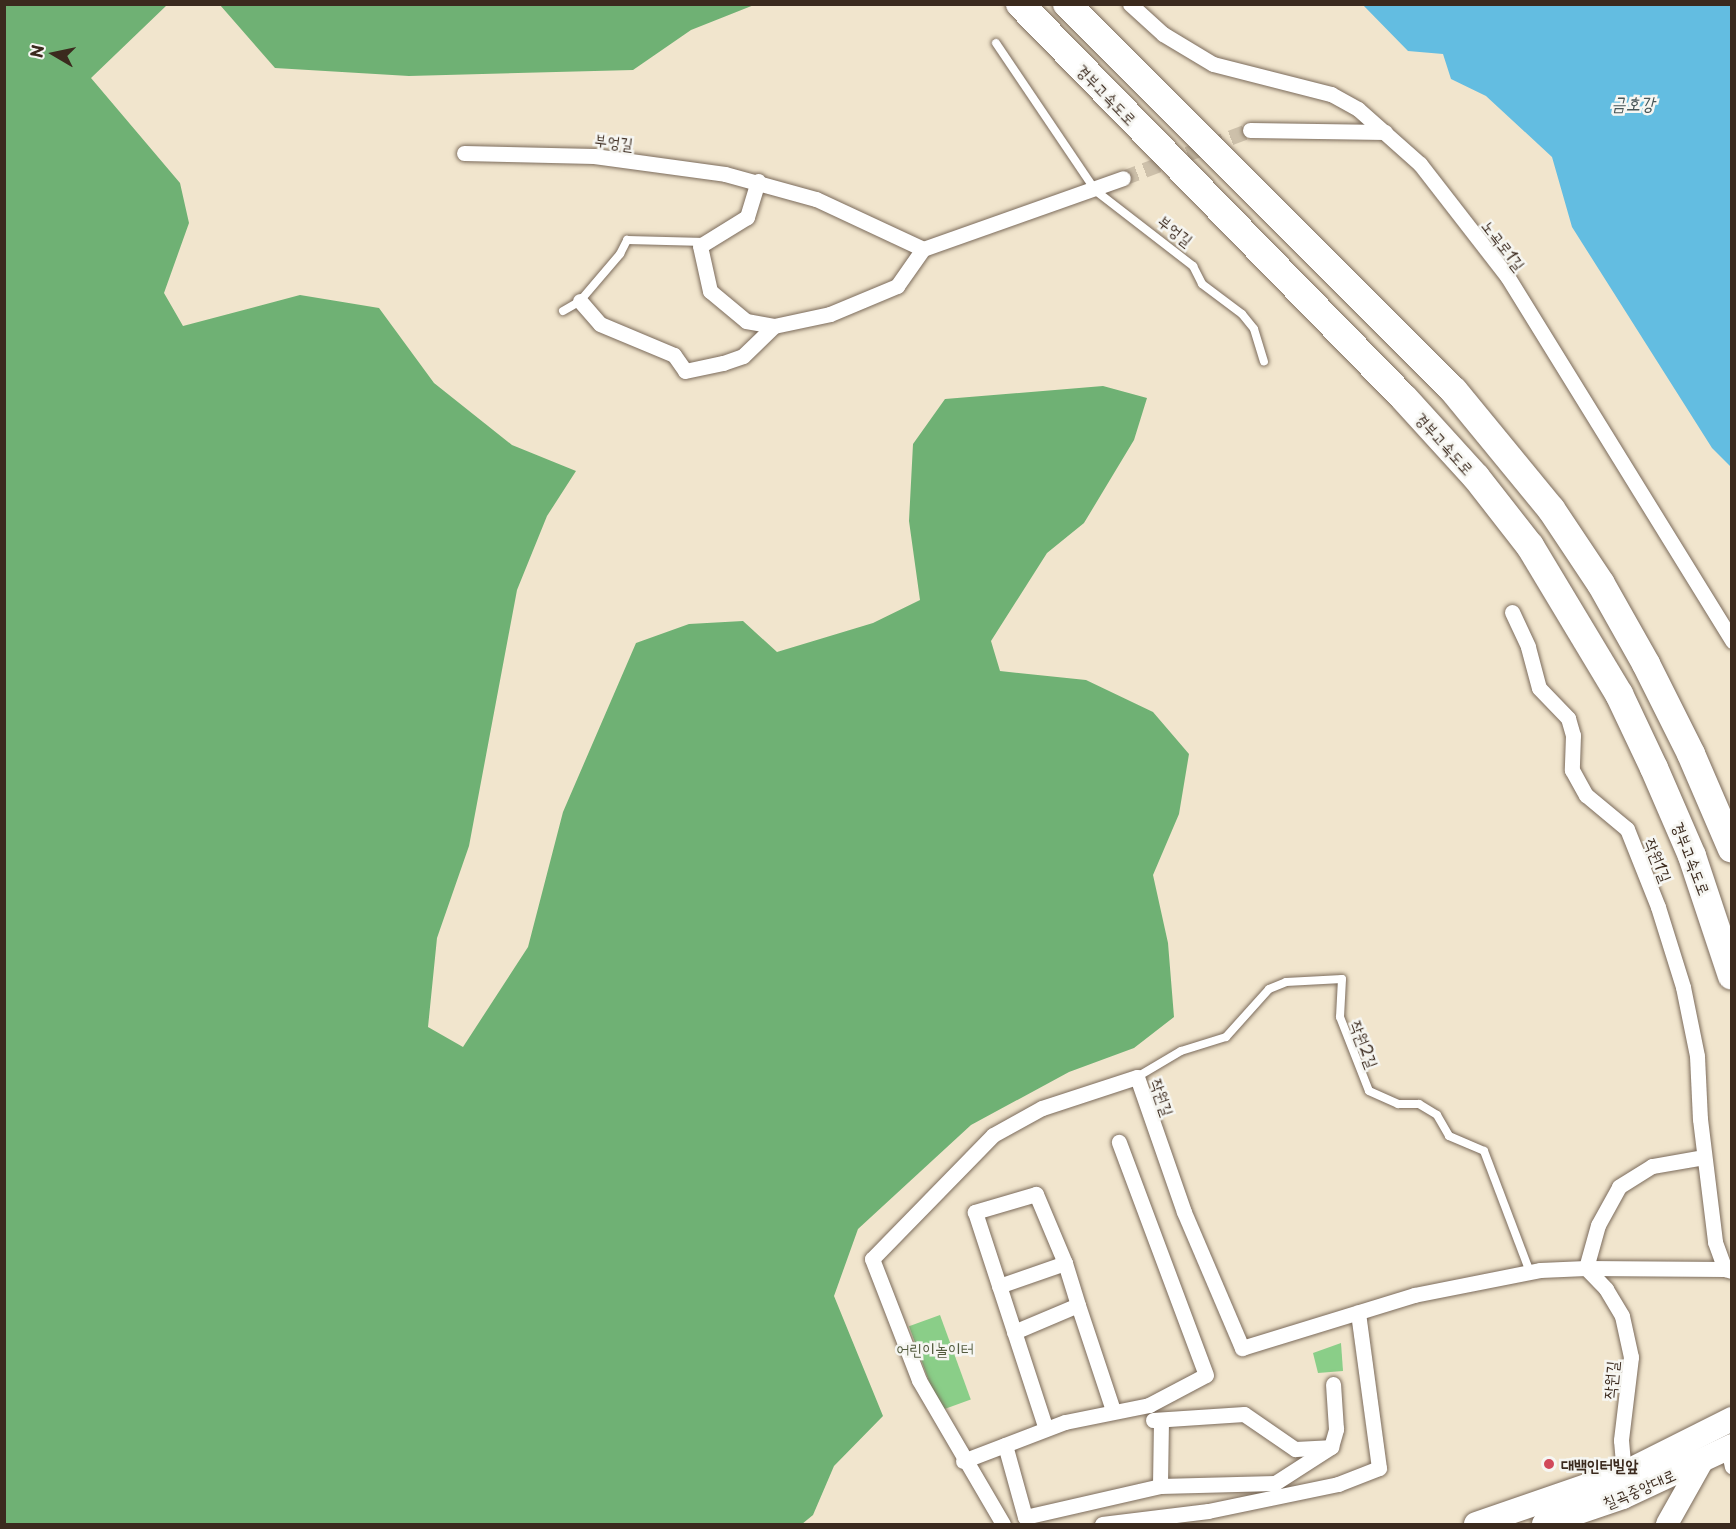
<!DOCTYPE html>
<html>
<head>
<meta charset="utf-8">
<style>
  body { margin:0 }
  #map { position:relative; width:1736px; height:1529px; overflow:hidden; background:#f1e5cd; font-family:"Playpen Sans","Poor Story",sans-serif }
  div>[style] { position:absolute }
  .green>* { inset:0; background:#8ace88; transform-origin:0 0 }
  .forest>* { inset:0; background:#6fb174 }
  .water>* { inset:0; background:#63bde1 }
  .street-tunnel>* { height:15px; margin-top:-7.5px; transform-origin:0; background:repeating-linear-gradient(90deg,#cdc0aa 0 15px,transparent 0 23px) }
  .roads { filter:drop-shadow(0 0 2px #7b6b5b) drop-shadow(0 0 2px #7b6b5b) }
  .lane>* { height:8px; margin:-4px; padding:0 4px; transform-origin:4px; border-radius:4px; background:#fff }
  .street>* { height:15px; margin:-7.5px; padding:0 7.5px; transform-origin:7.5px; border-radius:7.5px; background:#fff }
  .secondary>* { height:22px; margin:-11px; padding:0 11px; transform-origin:11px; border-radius:11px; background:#fff }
  .primary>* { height:24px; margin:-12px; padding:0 12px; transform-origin:12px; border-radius:12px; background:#fff }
  .highway>* { height:28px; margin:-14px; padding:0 14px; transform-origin:14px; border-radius:14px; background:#fff }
  .dots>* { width:16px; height:16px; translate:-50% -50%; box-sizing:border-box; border:3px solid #f6f6f2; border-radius:50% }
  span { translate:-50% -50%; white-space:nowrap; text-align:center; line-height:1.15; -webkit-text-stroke:5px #f6f6f2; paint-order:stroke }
  .street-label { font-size:16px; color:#3b2a1e }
  .park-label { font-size:16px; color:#535b3e }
  .poi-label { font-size:16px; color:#3b2a1e; font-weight:700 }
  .left { translate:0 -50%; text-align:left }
  .water-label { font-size:18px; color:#475658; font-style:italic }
  .frame { position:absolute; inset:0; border:6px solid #3b2a1e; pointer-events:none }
  .north { position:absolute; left:24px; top:24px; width:60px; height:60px; -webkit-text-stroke:4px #f6f6f2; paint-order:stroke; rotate:279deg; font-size:16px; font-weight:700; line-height:24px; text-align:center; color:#3b2a1e }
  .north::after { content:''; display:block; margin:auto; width:21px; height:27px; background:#3b2a1e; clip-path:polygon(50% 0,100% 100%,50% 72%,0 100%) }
</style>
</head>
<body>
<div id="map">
  <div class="green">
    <i style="left:940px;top:1315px;width:90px;height:33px;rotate:70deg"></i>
    <i style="clip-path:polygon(1341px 1343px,1343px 1371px,1318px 1373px,1313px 1353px)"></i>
  </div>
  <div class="forest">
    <i style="clip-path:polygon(5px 4px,167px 5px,91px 78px,180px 183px,189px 223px,164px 293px,183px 326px,300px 295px,379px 308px,434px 383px,512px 445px,576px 471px,547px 516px,517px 590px,469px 846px,437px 938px,428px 1027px,463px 1047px,528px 947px,563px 812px,636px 643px,689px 624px,743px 621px,777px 652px,873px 623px,920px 600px,909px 521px,913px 444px,945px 399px,1103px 386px,1147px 398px,1134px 440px,1084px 523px,1047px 553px,991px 641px,1000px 671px,1086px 680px,1153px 712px,1189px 754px,1179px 814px,1153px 875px,1168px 943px,1174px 1017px,1134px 1048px,1069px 1072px,971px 1125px,858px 1229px,834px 1296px,883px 1416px,834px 1466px,813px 1515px,802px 1524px,5px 1524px)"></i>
    <i style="clip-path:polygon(220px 5px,754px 5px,691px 30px,633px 70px,409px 76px,275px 68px)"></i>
  </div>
  <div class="water">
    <i style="clip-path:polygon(1729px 4px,1732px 7px,1731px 467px,1712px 448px,1572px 227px,1552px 157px,1486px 96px,1451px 79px,1443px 54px,1408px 51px,1363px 5px)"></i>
  </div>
  <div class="street-tunnel">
    <i style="left:1123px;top:178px;width:136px;rotate:-20.7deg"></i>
  </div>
  <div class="roads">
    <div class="lane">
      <i style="left:996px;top:43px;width:179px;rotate:56deg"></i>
      <i style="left:1096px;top:191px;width:123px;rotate:37.7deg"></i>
      <i style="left:1193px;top:266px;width:20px;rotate:63deg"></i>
      <i style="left:1202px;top:284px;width:50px;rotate:36.9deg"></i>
      <i style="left:1242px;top:314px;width:19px;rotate:51deg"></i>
      <i style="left:1254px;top:329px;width:34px;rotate:73deg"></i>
      <i style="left:563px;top:311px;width:20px;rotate:-30deg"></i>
      <i style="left:580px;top:301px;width:62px;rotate:-49.6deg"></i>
      <i style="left:620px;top:254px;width:16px;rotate:-63deg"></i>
      <i style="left:627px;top:240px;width:78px;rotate:1.5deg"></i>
      <i style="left:1137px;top:1077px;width:51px;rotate:-30.6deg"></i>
      <i style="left:1181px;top:1051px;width:47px;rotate:-17.3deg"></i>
      <i style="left:1226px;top:1037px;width:64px;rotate:-48.1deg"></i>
      <i style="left:1269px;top:989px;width:18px;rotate:-22deg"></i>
      <i style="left:1286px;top:982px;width:56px;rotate:-3.1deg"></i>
      <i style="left:1342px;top:979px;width:38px;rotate:93deg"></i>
      <i style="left:1340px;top:1017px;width:79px;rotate:68.6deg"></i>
      <i style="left:1369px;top:1091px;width:32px;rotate:24deg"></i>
      <i style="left:1398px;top:1104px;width:21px"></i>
      <i style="left:1419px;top:1104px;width:21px;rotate:31deg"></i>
      <i style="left:1437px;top:1115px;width:24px;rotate:60deg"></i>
      <i style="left:1449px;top:1136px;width:38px;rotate:23deg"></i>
      <i style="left:1484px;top:1151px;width:129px;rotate:69.2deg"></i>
    </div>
    <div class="street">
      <i style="left:1130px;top:4px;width:45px;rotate:42.3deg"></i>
      <i style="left:1163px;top:34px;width:58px;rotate:31deg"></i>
      <i style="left:1213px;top:64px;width:122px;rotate:14.3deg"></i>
      <i style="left:1331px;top:94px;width:31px;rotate:29deg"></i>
      <i style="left:1358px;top:109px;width:83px;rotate:41.6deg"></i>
      <i style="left:1420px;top:164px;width:142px;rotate:52.2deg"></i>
      <i style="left:1507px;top:276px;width:429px;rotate:58.3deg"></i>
      <i style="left:1250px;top:130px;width:135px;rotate:0.8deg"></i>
      <i style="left:464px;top:153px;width:130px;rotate:1.3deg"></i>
      <i style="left:594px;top:156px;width:132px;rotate:7.8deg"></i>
      <i style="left:725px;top:174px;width:94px;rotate:15.4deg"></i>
      <i style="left:816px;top:199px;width:118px;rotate:25deg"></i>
      <i style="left:758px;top:181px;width:38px;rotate:107deg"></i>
      <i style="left:747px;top:217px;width:55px;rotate:148.3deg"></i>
      <i style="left:700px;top:246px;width:46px;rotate:77.5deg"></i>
      <i style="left:710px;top:291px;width:47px;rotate:39.8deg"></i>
      <i style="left:746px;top:321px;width:28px;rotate:10deg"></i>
      <i style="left:580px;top:301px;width:30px;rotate:49deg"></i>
      <i style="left:600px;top:324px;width:80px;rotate:22.7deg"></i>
      <i style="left:674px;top:355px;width:19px;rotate:55deg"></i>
      <i style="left:685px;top:371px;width:39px;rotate:-12deg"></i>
      <i style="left:723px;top:363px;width:21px;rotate:-19deg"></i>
      <i style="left:743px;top:356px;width:43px;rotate:-44.1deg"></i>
      <i style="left:774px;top:326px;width:57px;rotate:-12.1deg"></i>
      <i style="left:830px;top:314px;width:73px;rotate:-22.7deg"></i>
      <i style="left:897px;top:286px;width:45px;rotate:-54.9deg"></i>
      <i style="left:923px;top:249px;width:212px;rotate:-19.5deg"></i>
      <i style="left:1512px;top:612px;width:38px;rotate:65deg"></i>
      <i style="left:1528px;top:647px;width:42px;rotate:75deg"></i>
      <i style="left:1539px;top:688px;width:42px;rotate:46deg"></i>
      <i style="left:1568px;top:718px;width:18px;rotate:74deg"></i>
      <i style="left:1573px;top:735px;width:35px;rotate:92deg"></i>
      <i style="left:1572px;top:770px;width:29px;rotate:61deg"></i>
      <i style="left:1586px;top:795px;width:53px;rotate:39.7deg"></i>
      <i style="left:1627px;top:829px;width:84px;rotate:68.3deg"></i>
      <i style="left:1658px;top:907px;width:84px;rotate:72.6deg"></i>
      <i style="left:1683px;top:987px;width:70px;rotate:78.5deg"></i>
      <i style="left:1697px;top:1056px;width:63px;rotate:87.3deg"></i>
      <i style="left:1700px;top:1119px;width:124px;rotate:83deg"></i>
      <i style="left:1715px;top:1242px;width:29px;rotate:70deg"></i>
      <i style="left:1725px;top:1269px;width:7px;rotate:16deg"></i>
      <i style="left:1704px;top:1157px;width:53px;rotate:170.2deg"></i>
      <i style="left:1652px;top:1166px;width:39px;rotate:148deg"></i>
      <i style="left:1619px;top:1187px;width:43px;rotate:118.9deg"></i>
      <i style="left:1598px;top:1225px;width:45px;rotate:105.6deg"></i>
      <i style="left:1586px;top:1268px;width:139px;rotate:0.4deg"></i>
      <i style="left:999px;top:1286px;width:70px;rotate:-19.2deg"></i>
      <i style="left:1065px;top:1263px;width:75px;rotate:-112.8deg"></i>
      <i style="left:1036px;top:1194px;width:64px;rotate:163.6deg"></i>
      <i style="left:975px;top:1212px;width:228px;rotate:71.9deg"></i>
      <i style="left:1078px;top:1305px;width:111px;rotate:71.6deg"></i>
      <i style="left:1014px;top:1332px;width:69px;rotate:-22.9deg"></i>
      <i style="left:1078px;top:1305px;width:44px;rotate:-107.2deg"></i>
      <i style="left:1153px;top:1420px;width:91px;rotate:-3.8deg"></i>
      <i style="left:1244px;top:1414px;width:62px;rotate:34.5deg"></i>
      <i style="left:1295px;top:1449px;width:34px;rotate:-3deg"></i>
      <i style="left:1161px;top:1421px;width:65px;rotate:90.9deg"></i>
      <i style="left:1160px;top:1486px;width:115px;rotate:-1.5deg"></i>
      <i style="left:1275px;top:1483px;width:67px;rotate:-32.7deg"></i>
      <i style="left:1331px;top:1447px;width:19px;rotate:-74deg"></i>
      <i style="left:1336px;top:1429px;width:45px;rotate:-93.8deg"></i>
      <i style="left:1005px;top:1445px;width:75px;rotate:74.5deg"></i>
      <i style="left:1025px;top:1517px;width:139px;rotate:-12.9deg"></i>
      <i style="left:1728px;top:1448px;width:19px;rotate:78deg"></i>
      <i style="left:963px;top:1461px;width:109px;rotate:-20.9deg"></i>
      <i style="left:1065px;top:1422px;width:86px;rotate:-11.4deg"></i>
      <i style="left:1149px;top:1405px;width:64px;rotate:-27.8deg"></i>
      <i style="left:1206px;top:1375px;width:249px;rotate:-110.5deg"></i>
      <i style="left:1003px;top:1524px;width:167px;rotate:-120.3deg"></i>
      <i style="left:919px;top:1380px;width:130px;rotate:-111.2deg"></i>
      <i style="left:872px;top:1259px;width:173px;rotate:-45.7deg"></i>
      <i style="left:993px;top:1135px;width:56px;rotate:-28.9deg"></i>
      <i style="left:1042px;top:1108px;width:100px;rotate:-18.1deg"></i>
      <i style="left:1137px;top:1077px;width:143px;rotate:70.8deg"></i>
      <i style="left:1184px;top:1212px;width:148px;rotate:66.9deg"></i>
      <i style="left:1242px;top:1348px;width:180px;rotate:-17.1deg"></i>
      <i style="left:1414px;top:1295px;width:128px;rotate:-11.2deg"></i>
      <i style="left:1540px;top:1270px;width:46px;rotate:-2.5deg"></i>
      <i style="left:1586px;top:1268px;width:29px;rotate:46deg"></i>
      <i style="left:1606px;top:1289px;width:31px;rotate:59deg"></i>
      <i style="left:1622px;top:1316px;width:42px;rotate:77.6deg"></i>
      <i style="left:1631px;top:1357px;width:84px;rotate:96.9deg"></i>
      <i style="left:1621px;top:1440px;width:33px;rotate:85deg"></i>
      <i style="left:1102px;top:1524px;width:107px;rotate:-7deg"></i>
      <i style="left:1208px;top:1511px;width:133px;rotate:-11.7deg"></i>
      <i style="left:1338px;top:1484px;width:44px;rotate:-21.3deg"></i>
      <i style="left:1379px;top:1468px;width:157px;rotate:-97.7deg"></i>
    </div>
    <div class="secondary">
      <i style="left:1667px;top:1524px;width:73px;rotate:-60.6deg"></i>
    </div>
    <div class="primary">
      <i style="left:1476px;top:1524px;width:157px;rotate:-19deg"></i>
      <i style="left:1624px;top:1473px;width:121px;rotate:-26.6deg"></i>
      <i style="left:1544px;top:1524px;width:83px;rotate:-18.9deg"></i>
      <i style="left:1623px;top:1497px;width:120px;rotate:-25.1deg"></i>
    </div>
    <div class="highway">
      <i style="left:1020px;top:4px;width:550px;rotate:45.74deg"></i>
      <i style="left:1404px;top:398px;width:107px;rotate:47.7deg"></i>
      <i style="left:1476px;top:477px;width:88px;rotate:52deg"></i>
      <i style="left:1530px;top:546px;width:173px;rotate:59deg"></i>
      <i style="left:1619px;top:694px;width:82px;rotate:64.7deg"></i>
      <i style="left:1654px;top:768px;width:96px;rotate:66.6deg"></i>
      <i style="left:1692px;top:856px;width:126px;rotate:71.6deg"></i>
      <i style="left:1067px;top:4px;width:547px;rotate:45deg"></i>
      <i style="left:1454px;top:391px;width:153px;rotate:50.6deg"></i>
      <i style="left:1551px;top:509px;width:90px;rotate:56.3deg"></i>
      <i style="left:1601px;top:584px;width:92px;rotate:60.6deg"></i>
      <i style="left:1646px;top:664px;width:101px;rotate:63.4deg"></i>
      <i style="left:1691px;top:754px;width:103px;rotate:66.7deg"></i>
    </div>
  </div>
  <div class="dots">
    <i style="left:1549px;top:1464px;background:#d1495b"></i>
  </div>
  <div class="street-label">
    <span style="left:1107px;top:94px;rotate:46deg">경부고속도로</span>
    <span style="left:614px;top:141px;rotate:7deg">부엉길</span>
    <span style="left:1176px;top:230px;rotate:38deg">부엉길</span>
    <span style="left:1504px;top:245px;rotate:52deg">노곡로1길</span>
    <span style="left:1445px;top:443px;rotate:48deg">경부고속도로</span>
    <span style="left:1692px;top:858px;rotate:69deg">경부고속도로</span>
    <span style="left:1659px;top:860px;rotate:68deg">작원1길</span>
    <span style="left:1365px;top:1044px;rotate:69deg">작원2길</span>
    <span style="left:1163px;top:1097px;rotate:71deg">작원길</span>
    <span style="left:1610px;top:1380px;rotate:-85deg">작원길</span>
    <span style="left:1639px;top:1488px;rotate:-23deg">칠곡중앙대로</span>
  </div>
  <div class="park-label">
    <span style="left:935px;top:1348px">어린이놀이터</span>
  </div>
  <div class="poi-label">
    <span class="left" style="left:1561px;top:1464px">대백인터빌앞</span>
  </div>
  <div class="water-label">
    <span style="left:1633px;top:103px">금호강</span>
  </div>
  <div class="frame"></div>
  <div class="north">N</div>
</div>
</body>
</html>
